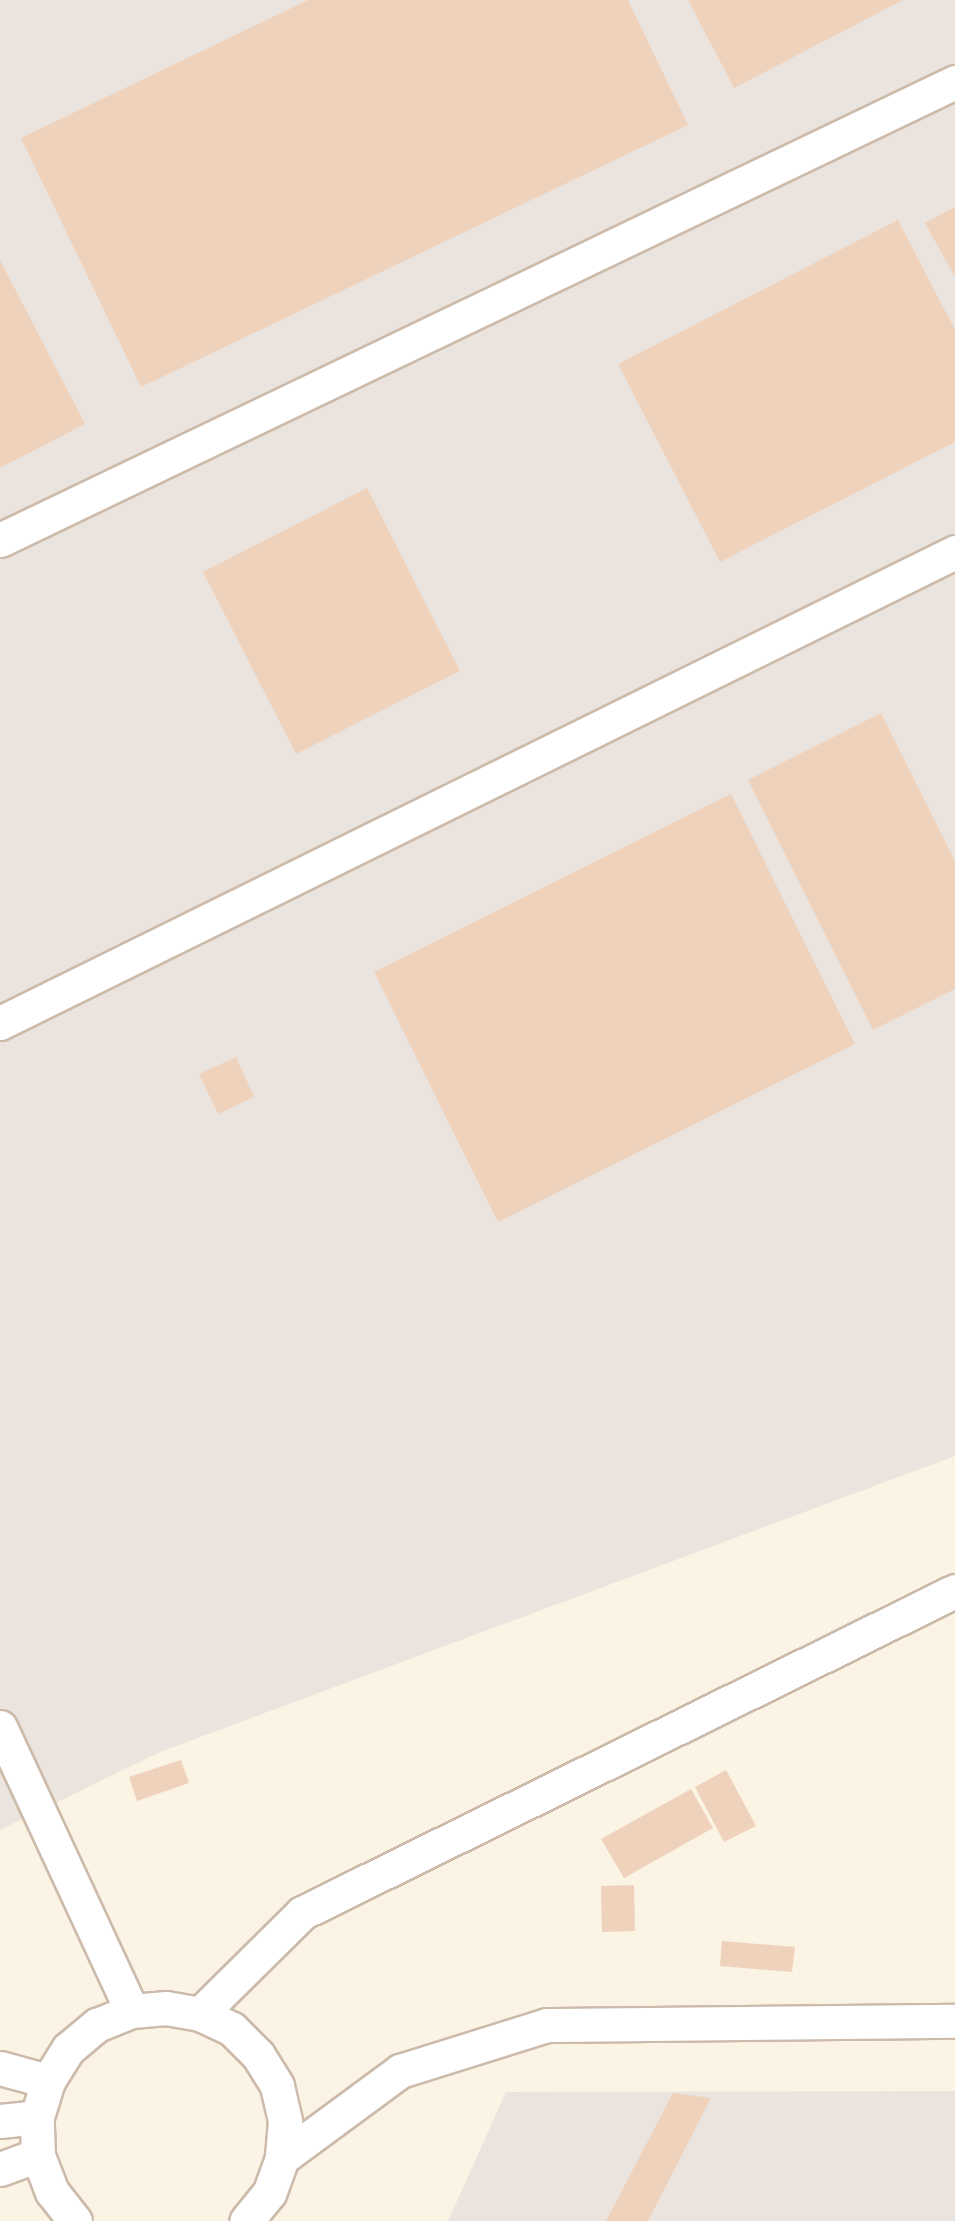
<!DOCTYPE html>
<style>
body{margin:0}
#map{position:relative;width:955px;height:2221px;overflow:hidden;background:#fbf3e3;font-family:"DM Sans",sans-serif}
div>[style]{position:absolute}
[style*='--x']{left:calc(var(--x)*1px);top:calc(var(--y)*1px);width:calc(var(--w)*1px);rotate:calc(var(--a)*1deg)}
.industrial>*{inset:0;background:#ebe4de}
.building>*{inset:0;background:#efd2bc}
.roads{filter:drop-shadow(2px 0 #ccbaaa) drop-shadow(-2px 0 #ccbaaa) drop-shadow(0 2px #ccbaaa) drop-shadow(0 -2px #ccbaaa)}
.minor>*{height:33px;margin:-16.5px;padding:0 16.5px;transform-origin:16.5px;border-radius:16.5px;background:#fff}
span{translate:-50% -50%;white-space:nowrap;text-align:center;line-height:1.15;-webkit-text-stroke:4.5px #fef7e9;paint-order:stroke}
</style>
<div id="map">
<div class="industrial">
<i style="clip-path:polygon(0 0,955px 0,955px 1456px,160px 1752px,0 1830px)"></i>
<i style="clip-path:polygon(955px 2091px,955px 2221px,448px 2221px,506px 2092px)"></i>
</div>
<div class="building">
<i style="clip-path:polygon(308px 0,628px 0,688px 125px,141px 387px,21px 138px)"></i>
<i style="clip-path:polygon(688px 0,903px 0,734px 88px)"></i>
<i style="clip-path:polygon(955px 207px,955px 277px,925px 223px)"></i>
<i style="clip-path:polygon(898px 220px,955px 330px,955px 442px,720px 562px,618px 364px)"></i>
<i style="clip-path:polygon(0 260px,85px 424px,0 468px)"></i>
<i style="clip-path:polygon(367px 488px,460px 671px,296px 754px,203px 572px)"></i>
<i style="clip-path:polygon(881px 713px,955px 861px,955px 989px,873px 1030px,748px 780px)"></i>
<i style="clip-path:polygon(731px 794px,855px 1044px,498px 1222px,374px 972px)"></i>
<i style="clip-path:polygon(236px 1057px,254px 1097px,218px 1114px,199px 1074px)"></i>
<i style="clip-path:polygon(181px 1760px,189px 1783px,137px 1801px,129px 1777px)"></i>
<i style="clip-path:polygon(726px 1770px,756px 1826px,724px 1842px,695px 1787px)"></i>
<i style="clip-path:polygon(691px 1789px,713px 1828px,624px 1878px,601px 1839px)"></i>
<i style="clip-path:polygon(634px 1885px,635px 1931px,602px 1932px,601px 1886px)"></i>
<i style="clip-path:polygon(722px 1941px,795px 1947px,792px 1972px,720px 1966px)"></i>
<i style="clip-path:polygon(673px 2093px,711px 2098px,648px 2221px,606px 2221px)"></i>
</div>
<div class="roads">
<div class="minor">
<i style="--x:0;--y:540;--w:1059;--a:-25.62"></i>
<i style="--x:0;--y:1023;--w:1065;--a:-26.25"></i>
<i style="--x:0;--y:1727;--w:313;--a:65.1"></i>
<i style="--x:200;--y:2014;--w:144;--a:-44.7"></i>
<i style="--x:302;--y:1913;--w:728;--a:-26.25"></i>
<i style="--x:0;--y:2068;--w:50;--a:15.2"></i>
<i style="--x:0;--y:2121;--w:37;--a:-6"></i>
<i style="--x:282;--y:2158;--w:147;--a:-36.4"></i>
<i style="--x:400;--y:2071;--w:154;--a:-17.4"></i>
<i style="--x:547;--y:2025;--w:408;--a:-0.6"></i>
<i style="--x:0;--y:2169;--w:40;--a:-20.2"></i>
<i style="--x:75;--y:2221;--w:37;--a:-128"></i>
<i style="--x:52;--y:2192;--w:40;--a:-111"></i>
<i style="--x:38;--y:2155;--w:38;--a:-92"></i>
<i style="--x:37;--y:2117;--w:38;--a:-73"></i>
<i style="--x:48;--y:2081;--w:38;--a:-58"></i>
<i style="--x:68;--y:2049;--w:38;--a:-40"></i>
<i style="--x:97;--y:2025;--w:38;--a:-22"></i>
<i style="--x:132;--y:2011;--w:34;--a:-5"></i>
<i style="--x:166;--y:2008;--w:35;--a:10"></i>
<i style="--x:200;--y:2014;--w:35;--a:25"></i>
<i style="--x:232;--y:2029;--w:37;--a:45"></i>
<i style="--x:258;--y:2055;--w:36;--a:58"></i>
<i style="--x:277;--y:2086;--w:36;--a:77"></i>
<i style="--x:285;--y:2121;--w:37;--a:95"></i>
<i style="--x:282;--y:2158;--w:37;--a:110"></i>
<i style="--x:269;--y:2193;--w:36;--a:129"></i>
</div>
</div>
</div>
